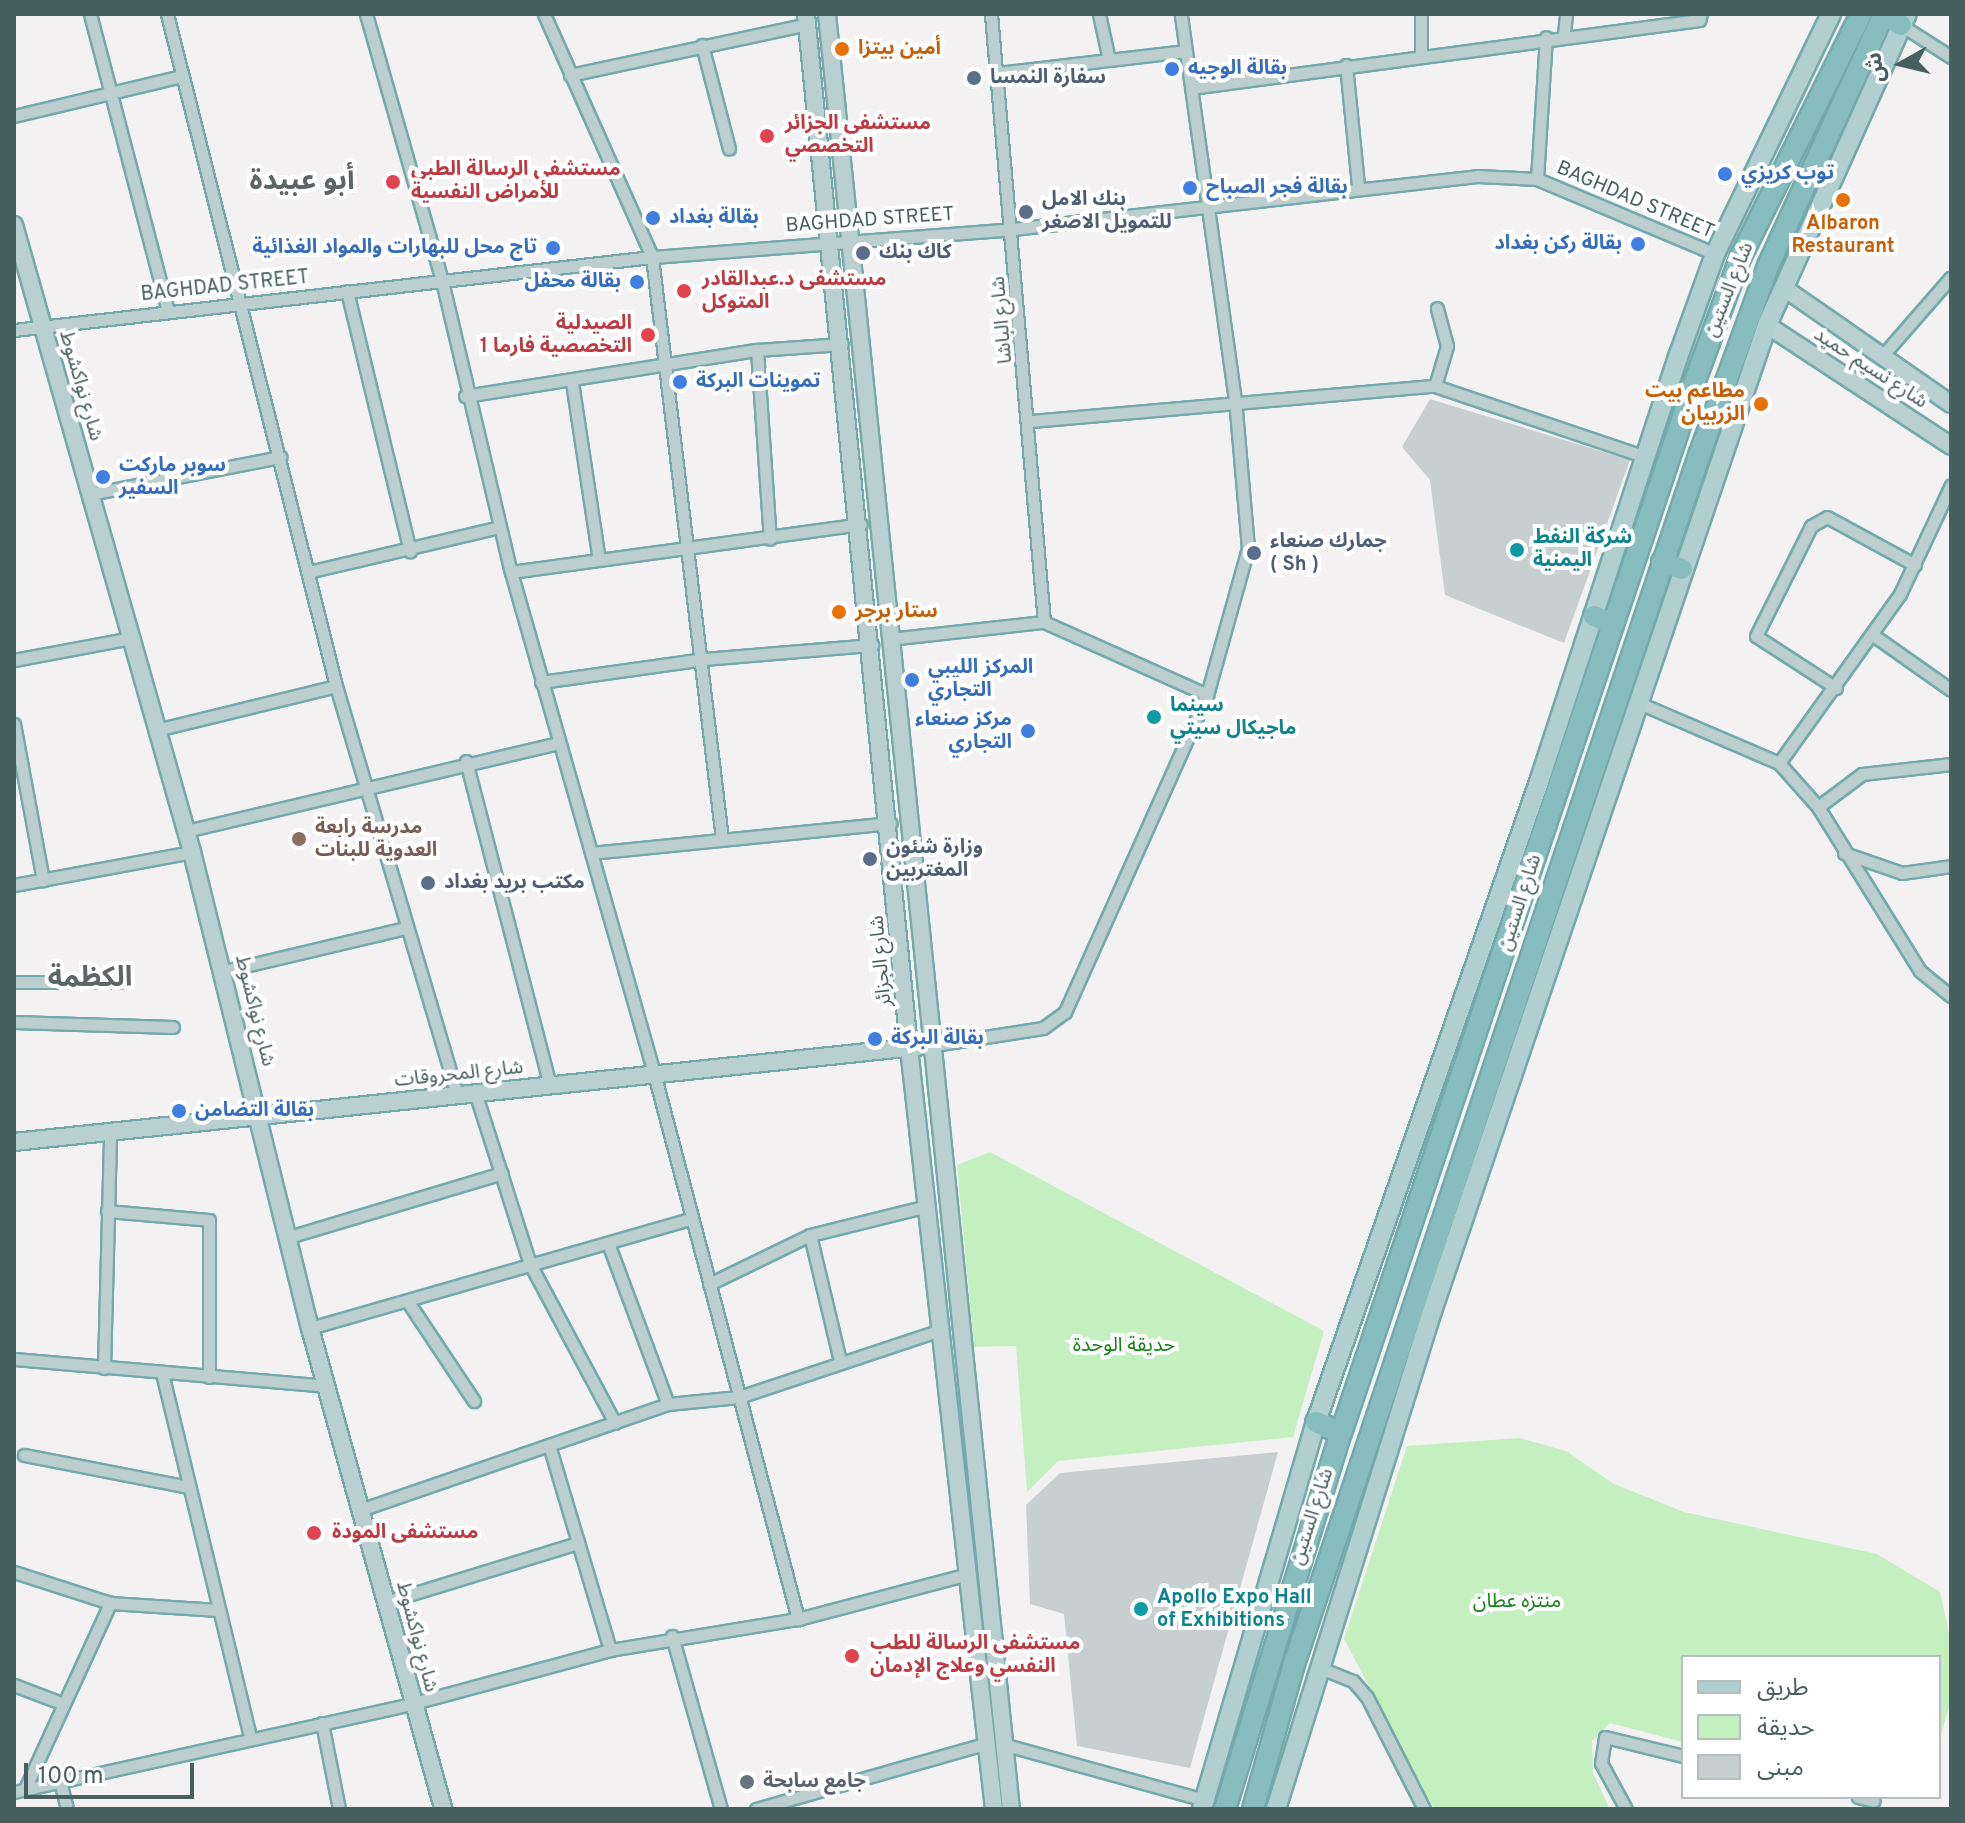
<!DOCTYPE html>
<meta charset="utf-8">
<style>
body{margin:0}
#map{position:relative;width:1965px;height:1823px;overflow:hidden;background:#f3f1f2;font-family:Overpass,"Noto Sans Arabic",sans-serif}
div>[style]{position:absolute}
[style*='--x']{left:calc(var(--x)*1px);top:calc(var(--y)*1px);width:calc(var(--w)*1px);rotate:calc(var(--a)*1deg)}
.green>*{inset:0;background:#c4f0c0}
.building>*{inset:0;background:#c8cfd0}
.roads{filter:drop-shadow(2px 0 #74a9ac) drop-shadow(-2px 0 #74a9ac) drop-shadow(0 2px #74a9ac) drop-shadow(0 -2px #74a9ac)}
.street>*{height:11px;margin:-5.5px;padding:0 5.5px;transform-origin:5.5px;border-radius:5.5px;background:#bccecd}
.secondary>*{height:16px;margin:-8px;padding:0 8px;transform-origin:8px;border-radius:8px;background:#bacfd0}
.primary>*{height:18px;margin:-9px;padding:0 9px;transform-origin:9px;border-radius:9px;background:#b1cfd0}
.highway>*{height:20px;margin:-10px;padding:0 10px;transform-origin:10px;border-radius:10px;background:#88bdc0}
.dots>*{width:22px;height:22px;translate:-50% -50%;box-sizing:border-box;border:4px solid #fff;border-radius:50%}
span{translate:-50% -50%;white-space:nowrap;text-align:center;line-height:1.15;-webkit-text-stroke:8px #fff;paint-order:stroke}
.food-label{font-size:20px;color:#c56008;font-weight:700}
.left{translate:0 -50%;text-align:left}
.right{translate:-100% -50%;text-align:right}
.shop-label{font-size:20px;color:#366cbe;font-weight:700}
.service-label{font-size:20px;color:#4e5e75;font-weight:700}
.health-label{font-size:20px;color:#be3a42;font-weight:700}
.street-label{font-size:20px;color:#485f5f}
.culture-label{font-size:20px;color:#0d838f;font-weight:700}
.education-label{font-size:20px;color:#785e54;font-weight:700}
.park-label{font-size:20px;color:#168319}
.worship-label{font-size:20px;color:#5b616d;font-weight:700}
.district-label{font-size:28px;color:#5d6566;font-weight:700}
.frame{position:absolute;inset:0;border:16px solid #485f5f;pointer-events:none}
.legend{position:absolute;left:1681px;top:1655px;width:260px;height:144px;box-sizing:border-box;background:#fff;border:2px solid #b6bfbf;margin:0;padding:10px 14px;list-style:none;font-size:24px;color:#485f5f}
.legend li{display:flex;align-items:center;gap:16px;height:40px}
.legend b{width:40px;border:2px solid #b6bfbf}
.north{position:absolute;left:1861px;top:24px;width:80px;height:80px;-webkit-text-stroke:6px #fff;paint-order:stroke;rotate:262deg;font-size:22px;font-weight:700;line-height:32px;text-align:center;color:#485f5f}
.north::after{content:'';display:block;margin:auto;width:28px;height:36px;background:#485f5f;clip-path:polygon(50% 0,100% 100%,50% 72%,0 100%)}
.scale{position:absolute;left:24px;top:1763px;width:170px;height:36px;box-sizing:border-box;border:4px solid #485f5f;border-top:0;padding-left:10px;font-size:24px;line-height:28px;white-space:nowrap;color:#485f5f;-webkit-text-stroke:6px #fff;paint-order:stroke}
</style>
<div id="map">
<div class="green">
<i style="clip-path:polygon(990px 1152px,1324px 1331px,1293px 1437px,1058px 1461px,1027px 1492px,1016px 1346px,974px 1347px,957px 1165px)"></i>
<i style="clip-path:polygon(1520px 1438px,1566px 1451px,1614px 1484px,1684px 1512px,1877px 1554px,1940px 1592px,1951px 1642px,1951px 1700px,1939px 1742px,1939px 1657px,1683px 1657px,1683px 1742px,1610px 1723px,1592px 1741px,1593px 1773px,1610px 1809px,1434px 1809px,1344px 1639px,1407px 1446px)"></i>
</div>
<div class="building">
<i style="clip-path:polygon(1430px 399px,1630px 460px,1564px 643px,1445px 595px,1430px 480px,1402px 447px)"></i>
<i style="clip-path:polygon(1278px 1452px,1190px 1768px,1077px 1746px,1064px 1614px,1030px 1604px,1026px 1505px,1060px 1473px)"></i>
</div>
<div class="roads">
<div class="street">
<i style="--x:90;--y:14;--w:307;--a:75.3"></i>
<i style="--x:167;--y:14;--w:693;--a:75.88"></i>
<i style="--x:336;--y:686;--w:426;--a:73.5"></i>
<i style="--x:366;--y:14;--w:278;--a:74.1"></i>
<i style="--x:442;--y:281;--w:299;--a:76.7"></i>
<i style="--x:511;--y:572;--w:525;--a:74.08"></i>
<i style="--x:655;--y:1077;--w:561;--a:75.22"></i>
<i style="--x:544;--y:14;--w:266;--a:66"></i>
<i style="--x:652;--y:257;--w:586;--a:83.14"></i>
<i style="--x:991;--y:14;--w:610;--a:85.02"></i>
<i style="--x:1099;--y:14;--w:47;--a:77.7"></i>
<i style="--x:1901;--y:25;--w:59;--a:32.6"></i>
<i style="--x:1564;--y:34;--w:20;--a:-84"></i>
<i style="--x:702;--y:45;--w:107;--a:75.4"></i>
<i style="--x:1421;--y:54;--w:40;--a:-90"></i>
<i style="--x:1346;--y:65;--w:122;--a:84.3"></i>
<i style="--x:998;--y:73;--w:189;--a:-6.7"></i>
<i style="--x:570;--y:75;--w:242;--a:-12.1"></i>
<i style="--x:1191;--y:88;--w:513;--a:-7.62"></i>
<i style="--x:1699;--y:20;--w:6;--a:-72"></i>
<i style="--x:14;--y:116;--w:173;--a:-13.4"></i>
<i style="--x:1537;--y:179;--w:142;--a:-86.4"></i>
<i style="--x:347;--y:291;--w:268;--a:76.4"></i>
<i style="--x:14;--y:330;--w:642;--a:-6.53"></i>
<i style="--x:652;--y:257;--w:362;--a:-4.4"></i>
<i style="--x:1013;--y:229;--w:467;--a:-6.5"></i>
<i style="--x:1477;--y:176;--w:60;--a:2.9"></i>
<i style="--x:1537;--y:179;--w:193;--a:22.8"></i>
<i style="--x:757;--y:350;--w:189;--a:86.1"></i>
<i style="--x:1883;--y:355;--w:103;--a:-48.9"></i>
<i style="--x:572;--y:382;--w:180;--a:81.4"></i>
<i style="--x:1435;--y:386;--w:42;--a:-73.3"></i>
<i style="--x:1447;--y:346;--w:39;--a:-105"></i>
<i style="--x:465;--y:396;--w:296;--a:-9"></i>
<i style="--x:757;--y:350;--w:85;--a:-4"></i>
<i style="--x:1031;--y:421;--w:406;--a:-5"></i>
<i style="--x:1435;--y:386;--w:223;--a:18.6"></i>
<i style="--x:90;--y:494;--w:194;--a:-11"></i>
<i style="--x:308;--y:572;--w:197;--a:-13.2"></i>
<i style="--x:511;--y:572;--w:353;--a:-7.8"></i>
<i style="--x:1873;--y:635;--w:95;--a:35.2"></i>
<i style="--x:889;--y:639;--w:156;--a:-6.3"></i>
<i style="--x:1044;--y:622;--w:179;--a:24.1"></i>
<i style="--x:14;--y:660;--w:119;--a:-10.6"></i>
<i style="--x:541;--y:682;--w:165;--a:-8"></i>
<i style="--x:704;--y:659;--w:169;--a:-4.8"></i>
<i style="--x:1836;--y:688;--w:95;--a:-147"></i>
<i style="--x:1756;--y:636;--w:123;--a:-63.4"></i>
<i style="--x:1811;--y:526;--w:18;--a:-29"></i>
<i style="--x:1827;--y:517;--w:100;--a:28.6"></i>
<i style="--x:1639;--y:703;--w:152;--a:23.2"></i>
<i style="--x:1779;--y:763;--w:59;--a:48.4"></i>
<i style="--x:1818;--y:807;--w:193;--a:58.1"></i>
<i style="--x:1920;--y:971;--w:40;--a:39"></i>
<i style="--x:14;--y:724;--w:159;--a:79.5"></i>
<i style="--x:156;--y:730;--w:185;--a:-13.7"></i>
<i style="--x:466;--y:761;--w:336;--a:75.5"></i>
<i style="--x:1779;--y:763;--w:208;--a:-54.4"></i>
<i style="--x:1900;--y:594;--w:120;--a:-64.9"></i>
<i style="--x:1818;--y:807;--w:55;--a:-36.9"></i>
<i style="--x:1862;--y:774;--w:90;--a:-6.4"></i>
<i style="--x:186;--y:831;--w:381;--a:-13.3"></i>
<i style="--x:591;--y:853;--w:301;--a:-5.7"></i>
<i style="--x:1844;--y:853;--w:61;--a:19"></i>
<i style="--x:1902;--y:873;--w:49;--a:-8.1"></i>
<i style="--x:14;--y:885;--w:181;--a:-10.5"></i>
<i style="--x:224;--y:971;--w:187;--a:-13.3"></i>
<i style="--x:14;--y:982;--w:106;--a:0"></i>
<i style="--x:14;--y:1022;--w:159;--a:1.8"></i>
<i style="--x:934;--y:1045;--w:110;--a:-8.9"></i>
<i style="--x:1043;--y:1028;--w:27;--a:-36"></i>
<i style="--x:1065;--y:1012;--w:347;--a:-65.9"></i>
<i style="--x:1207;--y:695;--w:153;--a:-74.4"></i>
<i style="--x:1248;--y:548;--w:149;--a:-95"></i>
<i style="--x:1235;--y:400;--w:390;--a:-98"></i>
<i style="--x:475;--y:1092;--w:181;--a:72.3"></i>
<i style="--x:530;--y:1264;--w:180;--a:61.9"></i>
<i style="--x:107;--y:1211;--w:102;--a:5"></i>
<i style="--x:209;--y:1220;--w:157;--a:90"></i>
<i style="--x:810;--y:1235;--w:130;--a:76.6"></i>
<i style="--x:289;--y:1237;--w:222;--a:-16.7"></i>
<i style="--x:608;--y:1243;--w:172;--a:69.6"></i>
<i style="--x:709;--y:1284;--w:112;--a:-25.9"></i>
<i style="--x:810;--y:1235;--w:121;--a:-13.9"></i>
<i style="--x:408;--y:1302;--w:119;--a:56.3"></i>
<i style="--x:310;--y:1328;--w:396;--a:-16"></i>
<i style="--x:14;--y:1359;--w:313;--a:4.9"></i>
<i style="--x:104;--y:1368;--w:236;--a:-88.5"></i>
<i style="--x:162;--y:1373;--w:375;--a:76.4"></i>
<i style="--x:549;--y:1445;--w:214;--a:73.4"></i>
<i style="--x:24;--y:1455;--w:168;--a:11"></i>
<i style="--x:360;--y:1510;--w:326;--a:-19"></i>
<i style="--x:668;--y:1404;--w:71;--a:-5.6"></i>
<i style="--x:739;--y:1397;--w:212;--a:-18.4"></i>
<i style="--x:14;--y:1572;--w:101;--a:17.9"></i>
<i style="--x:110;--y:1603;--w:108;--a:3.7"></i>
<i style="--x:386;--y:1602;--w:201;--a:-17.1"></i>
<i style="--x:672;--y:1636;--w:180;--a:74.2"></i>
<i style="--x:1318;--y:1667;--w:38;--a:22"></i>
<i style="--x:1353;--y:1681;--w:21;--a:49"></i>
<i style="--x:1367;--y:1697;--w:126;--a:63"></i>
<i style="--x:14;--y:1685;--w:53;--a:20.8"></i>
<i style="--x:322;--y:1723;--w:88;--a:78.8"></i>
<i style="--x:1006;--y:1745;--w:205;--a:15.5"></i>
<i style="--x:61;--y:1785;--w:25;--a:76"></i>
<i style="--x:25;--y:1789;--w:205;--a:-65.4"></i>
<i style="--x:14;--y:1792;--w:410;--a:-12.5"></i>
<i style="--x:414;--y:1703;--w:203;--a:-15.1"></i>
<i style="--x:610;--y:1650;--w:191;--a:-9.4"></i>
<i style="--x:798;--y:1619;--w:176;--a:-14.8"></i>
<i style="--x:1858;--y:1797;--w:16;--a:14"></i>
<i style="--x:756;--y:1809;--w:241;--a:-15.9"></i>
<i style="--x:1626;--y:1809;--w:52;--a:-118.5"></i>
<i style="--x:1601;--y:1763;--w:26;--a:-81"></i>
<i style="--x:1605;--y:1737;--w:80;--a:13.7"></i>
</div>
<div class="secondary">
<i style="--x:806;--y:14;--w:1039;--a:84.31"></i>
<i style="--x:909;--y:1048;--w:766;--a:83.63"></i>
<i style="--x:827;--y:14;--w:1804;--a:84.15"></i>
<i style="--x:14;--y:225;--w:652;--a:74.15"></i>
<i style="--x:192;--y:852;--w:490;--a:76.1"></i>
<i style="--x:310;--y:1328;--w:499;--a:74.5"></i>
<i style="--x:1784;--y:288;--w:203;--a:34.8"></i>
<i style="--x:1767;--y:325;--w:220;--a:33.3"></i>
<i style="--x:14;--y:1142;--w:925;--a:-6.02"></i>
</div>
<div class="primary">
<i style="--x:1202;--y:1809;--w:403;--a:-73.6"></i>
<i style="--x:1316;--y:1422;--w:681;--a:-70.79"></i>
<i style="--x:1540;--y:779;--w:444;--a:-71.9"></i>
<i style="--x:1678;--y:357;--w:109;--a:-70.2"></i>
<i style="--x:1715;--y:254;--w:267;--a:-64.2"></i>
<i style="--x:1276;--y:1809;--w:522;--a:-72.61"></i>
<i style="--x:1432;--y:1311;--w:1041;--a:-71.23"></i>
<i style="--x:1767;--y:325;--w:341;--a:-65.8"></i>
</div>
<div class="highway">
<i style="--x:1884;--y:14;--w:20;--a:33"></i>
<i style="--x:1662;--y:562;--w:21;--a:19"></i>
<i style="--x:1594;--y:616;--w:21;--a:23"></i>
<i style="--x:1316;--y:1422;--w:27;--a:24"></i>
<i style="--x:1225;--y:1809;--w:393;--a:-72.9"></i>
<i style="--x:1341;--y:1433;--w:1113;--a:-71.4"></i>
<i style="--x:1696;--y:378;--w:130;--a:-69.8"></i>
<i style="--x:1741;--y:256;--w:270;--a:-63.6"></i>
<i style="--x:1253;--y:1809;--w:154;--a:-74.2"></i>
<i style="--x:1295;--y:1661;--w:1274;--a:-71.47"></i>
<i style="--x:1700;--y:453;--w:199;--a:-70"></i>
<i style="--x:1768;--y:266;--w:277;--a:-65.3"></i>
</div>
</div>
<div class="dots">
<i style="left:842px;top:49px;background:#e8710a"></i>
<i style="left:1172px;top:69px;background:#3f7fe0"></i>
<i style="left:974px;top:78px;background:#5c6f8a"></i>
<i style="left:767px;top:136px;background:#e0444e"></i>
<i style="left:1725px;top:174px;background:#3f7fe0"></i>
<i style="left:393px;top:182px;background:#e0444e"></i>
<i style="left:1190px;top:188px;background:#3f7fe0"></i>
<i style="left:1843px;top:200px;background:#e8710a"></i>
<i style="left:1026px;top:212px;background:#5c6f8a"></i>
<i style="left:653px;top:218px;background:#3f7fe0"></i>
<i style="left:1638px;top:244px;background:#3f7fe0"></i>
<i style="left:553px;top:248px;background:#3f7fe0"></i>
<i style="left:863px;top:253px;background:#5c6f8a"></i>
<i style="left:637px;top:282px;background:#3f7fe0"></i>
<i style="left:684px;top:291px;background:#e0444e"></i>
<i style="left:648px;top:335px;background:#e0444e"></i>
<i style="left:680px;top:382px;background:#3f7fe0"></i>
<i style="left:1761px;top:404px;background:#e8710a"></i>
<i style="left:103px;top:477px;background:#3f7fe0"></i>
<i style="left:1517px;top:550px;background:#0f9aa8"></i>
<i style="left:1254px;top:553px;background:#5c6f8a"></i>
<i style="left:839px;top:612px;background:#e8710a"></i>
<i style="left:912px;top:680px;background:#3f7fe0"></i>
<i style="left:1154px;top:717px;background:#0f9aa8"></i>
<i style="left:1028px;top:731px;background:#3f7fe0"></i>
<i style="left:299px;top:839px;background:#8d6e63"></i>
<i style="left:870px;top:859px;background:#5c6f8a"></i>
<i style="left:428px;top:883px;background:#5c6f8a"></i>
<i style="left:875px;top:1039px;background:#3f7fe0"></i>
<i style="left:179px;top:1111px;background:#3f7fe0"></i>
<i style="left:314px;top:1533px;background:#e0444e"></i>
<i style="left:1141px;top:1609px;background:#0f9aa8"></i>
<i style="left:852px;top:1656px;background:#e0444e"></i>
<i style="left:747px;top:1782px;background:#6b7280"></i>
</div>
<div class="food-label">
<span class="left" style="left:858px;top:49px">أمين بيتزا</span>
<span style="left:1843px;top:236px">Albaron<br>Restaurant</span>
<span class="right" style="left:1745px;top:404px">مطاعم بيت<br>الزربيان</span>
<span class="left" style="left:855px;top:612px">ستار برجر</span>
</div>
<div class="shop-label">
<span class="left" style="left:1188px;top:69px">بقالة الوجيه</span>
<span class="left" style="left:1741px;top:174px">توب كريزي</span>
<span class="left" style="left:1206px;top:188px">بقالة فجر الصباح</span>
<span class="left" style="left:669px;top:218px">بقالة بغداد</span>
<span class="right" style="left:1622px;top:244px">بقالة ركن بغداد</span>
<span class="right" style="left:537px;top:248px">تاج محل للبهارات والمواد الغذائية</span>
<span class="right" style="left:621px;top:282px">بقالة محفل</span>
<span class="left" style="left:696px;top:382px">تموينات البركة</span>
<span class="left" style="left:119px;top:478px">سوبر ماركت<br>السفير</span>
<span class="left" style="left:928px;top:680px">المركز الليبي<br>التجاري</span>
<span class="right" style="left:1012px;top:732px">مركز صنعاء<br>التجاري</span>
<span class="left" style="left:891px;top:1039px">بقالة البركة</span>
<span class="left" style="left:195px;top:1111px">بقالة التضامن</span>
</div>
<div class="service-label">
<span class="left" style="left:990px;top:78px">سفارة النمسا</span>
<span class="left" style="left:1042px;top:212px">بنك الامل<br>للتمويل الاصغر</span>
<span class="left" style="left:879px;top:253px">كاك بنك</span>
<span class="left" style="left:1270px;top:554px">جمارك صنعاء<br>( Sh )</span>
<span class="left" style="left:886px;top:860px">وزارة شئون<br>المغتربين</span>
<span class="left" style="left:444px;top:883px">مكتب بريد بغداد</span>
</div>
<div class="health-label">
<span class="left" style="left:785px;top:136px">مستشفى الجزائر<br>التخصصي</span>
<span class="left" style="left:411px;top:182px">مستشفى الرسالة الطبي<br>للأمراض النفسية</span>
<span class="left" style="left:702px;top:292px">مستشفى د.عبدالقادر<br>المتوكل</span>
<span class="right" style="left:632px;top:336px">الصيدلية<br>التخصصية فارما 1</span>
<span class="left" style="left:332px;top:1533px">مستشفى المودة</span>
<span class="left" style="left:870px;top:1656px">مستشفى الرسالة للطب<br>النفسي وعلاج الإدمان</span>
</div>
<div class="street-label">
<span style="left:1635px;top:201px;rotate:23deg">BAGHDAD STREET</span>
<span style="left:870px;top:221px;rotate:-4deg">BAGHDAD STREET</span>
<span style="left:225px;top:287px;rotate:-6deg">BAGHDAD STREET</span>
<span style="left:1730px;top:290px;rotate:-68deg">شارع الستين</span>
<span style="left:1003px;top:320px;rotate:-95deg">شارع الباشا</span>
<span style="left:1870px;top:369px;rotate:33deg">شارع نسيم حميد</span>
<span style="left:80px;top:386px;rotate:74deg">شارع نواكشوط</span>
<span style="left:1521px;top:903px;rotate:-72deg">شارع الستين</span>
<span style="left:882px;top:961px;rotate:-95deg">شارع الجزائر</span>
<span style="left:254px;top:1011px;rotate:76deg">شارع نواكشوط</span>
<span style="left:459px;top:1075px;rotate:-6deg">شارع المحروقات</span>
<span style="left:1313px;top:1517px;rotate:-72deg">شارع الستين</span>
<span style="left:416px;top:1637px;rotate:75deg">شارع نواكشوط</span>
</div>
<div class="culture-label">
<span class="left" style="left:1533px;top:550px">شركة النفط<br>اليمنية</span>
<span class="left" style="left:1170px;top:718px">سينما<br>ماجيكال سيتي</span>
<span class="left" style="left:1157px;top:1610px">Apollo Expo Hall<br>of Exhibitions</span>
</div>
<div class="education-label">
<span class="left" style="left:315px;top:840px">مدرسة رابعة<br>العدوية للبنات</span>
</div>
<div class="park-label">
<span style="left:1124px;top:1346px">حديقة الوحدة</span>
<span style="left:1517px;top:1602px">منتزه عطان</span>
</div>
<div class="worship-label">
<span class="left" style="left:763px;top:1782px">جامع سابحة</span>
</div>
<div class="district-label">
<span style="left:302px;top:182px">أبو عبيدة</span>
<span style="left:90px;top:979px">الكظمة</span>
</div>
<div class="frame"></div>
<ul class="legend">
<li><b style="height:10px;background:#b1cfd0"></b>طريق</li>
<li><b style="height:22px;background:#c4f0c0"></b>حديقة</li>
<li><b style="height:22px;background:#c8cfd0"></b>مبنى</li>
</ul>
<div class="north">ش</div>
<div class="scale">100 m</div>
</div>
